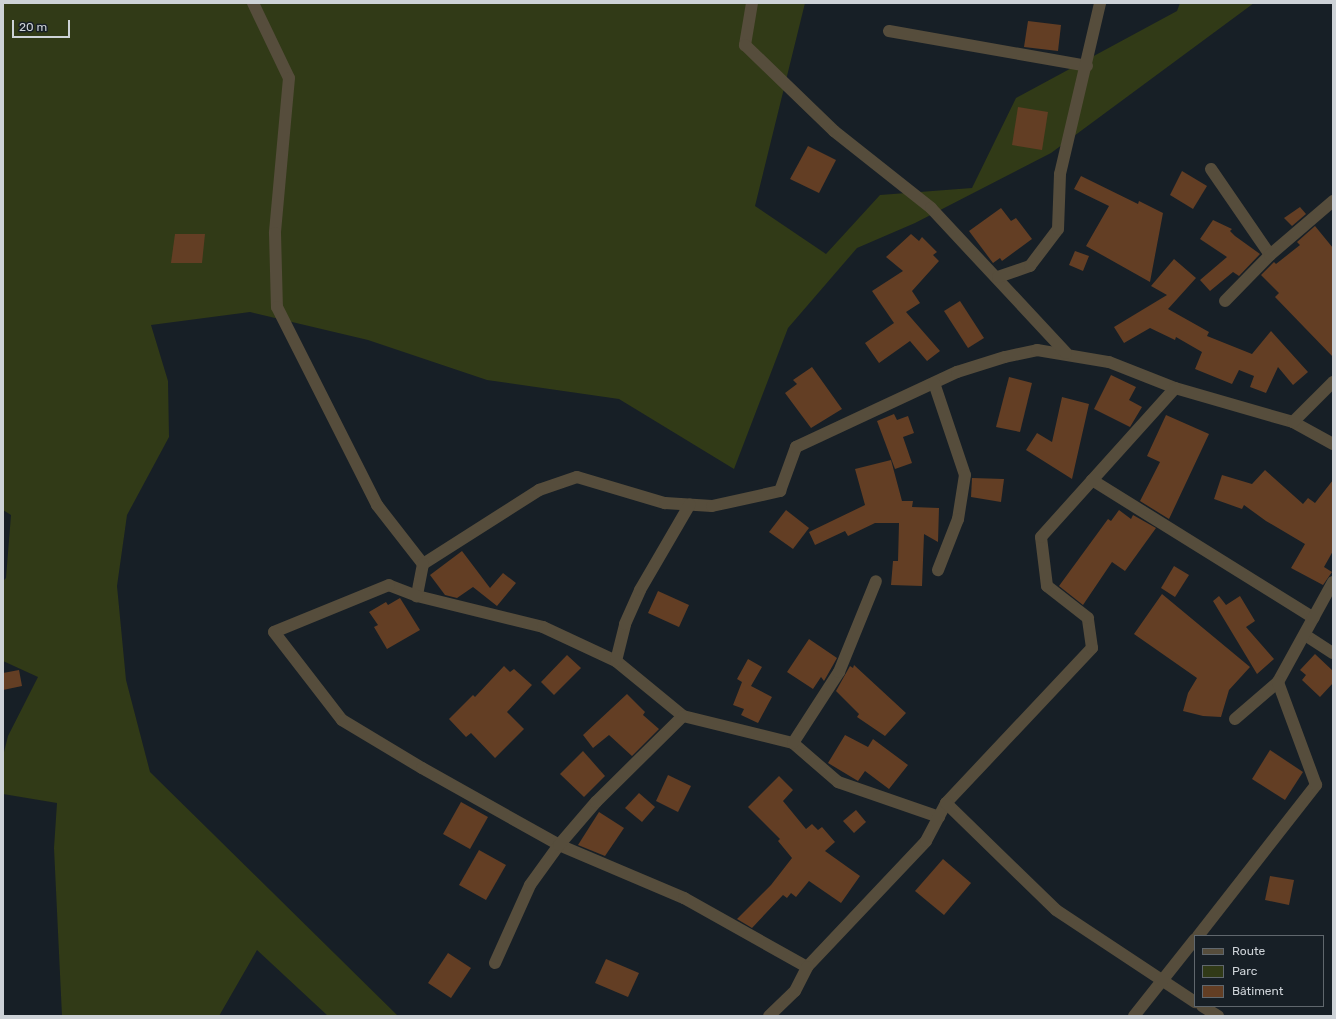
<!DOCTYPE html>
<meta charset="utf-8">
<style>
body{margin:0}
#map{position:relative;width:1336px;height:1019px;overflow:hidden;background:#171f26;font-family:Rubik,sans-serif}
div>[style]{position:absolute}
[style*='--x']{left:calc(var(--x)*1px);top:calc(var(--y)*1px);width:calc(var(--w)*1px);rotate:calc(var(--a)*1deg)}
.green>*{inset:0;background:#313a17}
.building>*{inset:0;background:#633e24}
.minor>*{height:12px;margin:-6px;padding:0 6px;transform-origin:6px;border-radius:6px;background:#564d3c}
span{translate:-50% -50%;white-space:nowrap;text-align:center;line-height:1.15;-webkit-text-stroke:3px #171f26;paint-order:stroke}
.frame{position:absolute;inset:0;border:4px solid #cdd2d7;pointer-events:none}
.legend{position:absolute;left:1194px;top:935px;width:130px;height:72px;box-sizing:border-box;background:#171f26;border:1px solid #60676d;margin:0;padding:5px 7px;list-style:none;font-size:12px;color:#cdd2d7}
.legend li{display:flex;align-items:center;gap:8px;height:20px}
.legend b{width:20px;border:1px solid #60676d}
.scale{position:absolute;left:12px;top:20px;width:58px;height:18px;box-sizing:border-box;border:2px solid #cdd2d7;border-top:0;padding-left:5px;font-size:12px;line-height:14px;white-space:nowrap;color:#cdd2d7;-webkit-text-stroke:3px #171f26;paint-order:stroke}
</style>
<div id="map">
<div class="green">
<i style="clip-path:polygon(3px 3px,805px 3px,755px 206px,826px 254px,880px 195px,972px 188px,1016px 98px,1177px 11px,1180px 3px,1254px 3px,1051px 153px,915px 223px,857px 248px,788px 328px,734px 469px,619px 399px,487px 380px,368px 340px,250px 312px,151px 325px,168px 381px,169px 437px,127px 515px,117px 586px,126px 680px,150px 772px,398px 1016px,328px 1016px,257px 950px,219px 1016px,62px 1016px,54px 848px,57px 803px,3px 794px,3px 756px,8px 736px,38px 677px,3px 661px,3px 581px,6px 578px,11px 515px,3px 510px)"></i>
</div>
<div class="building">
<i style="clip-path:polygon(1028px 21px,1061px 25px,1058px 51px,1024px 47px)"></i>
<i style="clip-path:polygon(1018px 107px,1048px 112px,1042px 150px,1012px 145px)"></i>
<i style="clip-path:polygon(808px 146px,836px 160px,819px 193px,790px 179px)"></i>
<i style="clip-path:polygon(1182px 171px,1207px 186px,1193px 209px,1170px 195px)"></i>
<i style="clip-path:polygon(1081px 176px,1138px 204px,1139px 201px,1163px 213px,1150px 282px,1086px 246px,1109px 206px,1074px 189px)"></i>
<i style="clip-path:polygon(1300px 207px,1306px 214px,1292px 226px,1284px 218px)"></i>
<i style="clip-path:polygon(1001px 208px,1011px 221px,1016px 218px,1032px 239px,1002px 261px,1000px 258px,993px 263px,969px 231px)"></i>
<i style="clip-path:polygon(1213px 220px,1232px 229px,1230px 231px,1235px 236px,1260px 254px,1239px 276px,1233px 272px,1210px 291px,1200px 280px,1227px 257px,1200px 239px)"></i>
<i style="clip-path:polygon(1315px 226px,1333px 248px,1333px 357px,1275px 297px,1279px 293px,1261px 275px,1274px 262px,1276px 264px,1300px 245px,1297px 242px)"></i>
<i style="clip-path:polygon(175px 234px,205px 234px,202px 263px,171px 263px)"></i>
<i style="clip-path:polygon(911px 234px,919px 241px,922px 237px,937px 252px,933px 255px,939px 261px,912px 291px,920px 303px,906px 312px,940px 351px,927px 361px,910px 341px,879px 363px,865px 343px,894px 323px,872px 291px,903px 271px,886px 257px)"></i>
<i style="clip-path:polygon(1075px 251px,1089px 256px,1083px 271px,1069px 265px)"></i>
<i style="clip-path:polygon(1174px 259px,1196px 278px,1168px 309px,1209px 332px,1207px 336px,1252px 354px,1271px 331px,1308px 372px,1293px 385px,1278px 367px,1266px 393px,1250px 387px,1254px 376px,1239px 370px,1232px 384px,1195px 369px,1202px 352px,1176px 337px,1175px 340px,1150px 328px,1124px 343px,1114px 327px,1167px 295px,1151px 286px)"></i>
<i style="clip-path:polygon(960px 301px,984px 338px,968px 348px,944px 311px)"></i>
<i style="clip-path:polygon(812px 367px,842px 409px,811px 428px,785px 393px,797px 384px,793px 380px)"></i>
<i style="clip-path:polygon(1111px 375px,1136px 387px,1129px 400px,1142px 407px,1130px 427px,1094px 409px)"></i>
<i style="clip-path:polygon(1009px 377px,1032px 383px,1020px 432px,996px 427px)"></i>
<i style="clip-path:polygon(1062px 397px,1089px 404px,1072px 479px,1026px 450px,1037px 433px,1052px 442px)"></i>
<i style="clip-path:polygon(894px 414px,897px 420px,908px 416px,914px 433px,903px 437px,912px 463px,895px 469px,877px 421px)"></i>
<i style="clip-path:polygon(1166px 415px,1209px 434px,1169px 519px,1140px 501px,1160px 462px,1147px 456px)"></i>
<i style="clip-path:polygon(891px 460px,902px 501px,913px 501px,912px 507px,939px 508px,938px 542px,924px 534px,922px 586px,891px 585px,893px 561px,898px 561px,899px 523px,875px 523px,848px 536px,845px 531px,815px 545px,809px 532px,865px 505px,855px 469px)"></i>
<i style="clip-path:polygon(1265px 470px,1303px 504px,1308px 498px,1315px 503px,1333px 480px,1333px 551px,1324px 567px,1332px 572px,1323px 585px,1291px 568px,1305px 544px,1266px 521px,1244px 505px,1242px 509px,1214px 499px,1222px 475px,1252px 484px)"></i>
<i style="clip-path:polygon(972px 478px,1004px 479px,1001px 502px,971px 497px)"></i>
<i style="clip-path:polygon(786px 510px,809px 528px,793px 549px,769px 532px)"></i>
<i style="clip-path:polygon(1119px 510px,1131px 519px,1133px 515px,1156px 528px,1125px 571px,1112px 562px,1083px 605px,1059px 586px,1108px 519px,1111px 521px)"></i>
<i style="clip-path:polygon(462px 551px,490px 588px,503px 573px,516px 583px,497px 606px,473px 587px,457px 598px,445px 595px,430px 575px)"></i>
<i style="clip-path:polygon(1174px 566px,1189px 575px,1175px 597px,1161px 588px)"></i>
<i style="clip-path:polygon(658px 591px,689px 605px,679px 627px,648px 613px)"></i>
<i style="clip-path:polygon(1162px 594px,1250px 667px,1229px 690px,1221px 717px,1203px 716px,1183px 711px,1188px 693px,1197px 678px,1134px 634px)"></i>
<i style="clip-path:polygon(1219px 596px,1226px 605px,1240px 596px,1255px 621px,1246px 627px,1274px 659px,1257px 674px,1213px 601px)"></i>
<i style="clip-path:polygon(400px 598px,420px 630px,387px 649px,374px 627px,378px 625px,369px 612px,386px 602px,388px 605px)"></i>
<i style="clip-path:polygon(809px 639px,837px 658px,824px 681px,821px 677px,813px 689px,787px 672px)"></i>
<i style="clip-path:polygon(1315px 654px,1333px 671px,1333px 683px,1320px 697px,1302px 680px,1306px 675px,1300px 670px)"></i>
<i style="clip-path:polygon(567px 655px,581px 668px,554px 695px,541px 682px)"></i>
<i style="clip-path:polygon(748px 659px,762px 667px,751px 686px,772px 697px,758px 723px,741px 715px,744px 709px,733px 705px,742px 682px,737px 679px)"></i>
<i style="clip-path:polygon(854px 665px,906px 713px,885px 736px,857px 717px,859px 714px,836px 691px,850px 666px,853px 668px)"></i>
<i style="clip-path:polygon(504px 666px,510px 672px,514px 669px,532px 685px,507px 712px,524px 729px,495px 758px,471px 733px,466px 737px,449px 719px,473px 695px,475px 697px)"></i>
<i style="clip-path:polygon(19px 670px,22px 686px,3px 690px,3px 673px)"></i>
<i style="clip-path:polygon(627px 694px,645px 712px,643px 715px,659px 729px,632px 756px,609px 735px,593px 748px,583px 735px)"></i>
<i style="clip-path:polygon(845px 735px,868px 747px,873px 739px,908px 765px,889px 789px,865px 771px,858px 781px,828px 763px)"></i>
<i style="clip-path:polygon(1270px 750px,1303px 772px,1285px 800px,1252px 779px)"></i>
<i style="clip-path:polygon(583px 751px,605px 776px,584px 797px,560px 774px)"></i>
<i style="clip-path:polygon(668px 775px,691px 786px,678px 812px,656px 801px)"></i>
<i style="clip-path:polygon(779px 776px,793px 790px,783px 801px,806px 829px,812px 824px,818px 830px,822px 827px,835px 842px,825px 851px,860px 876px,841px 903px,809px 881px,796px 897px,791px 893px,787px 898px,783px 895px,752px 928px,737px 919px,771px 885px,792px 858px,778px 841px,780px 839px,748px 807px)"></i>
<i style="clip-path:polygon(639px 793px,655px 807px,642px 822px,625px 808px)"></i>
<i style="clip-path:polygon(461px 802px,488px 817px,470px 849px,443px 834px)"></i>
<i style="clip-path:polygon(856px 810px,866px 822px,854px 833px,843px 821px)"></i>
<i style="clip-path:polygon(599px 812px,624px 828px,605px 856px,578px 845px)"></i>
<i style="clip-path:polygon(479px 850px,506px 865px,486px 900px,459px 885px)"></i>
<i style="clip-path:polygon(943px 859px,971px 883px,944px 915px,915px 891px)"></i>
<i style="clip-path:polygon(1270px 876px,1294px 880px,1289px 905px,1265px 900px)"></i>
<i style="clip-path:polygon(448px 953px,471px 968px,451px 998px,428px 983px)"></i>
<i style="clip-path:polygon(606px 959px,639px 973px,628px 997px,595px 983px)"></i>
</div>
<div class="minor">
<i style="--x:253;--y:3;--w:83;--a:64.4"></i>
<i style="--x:289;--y:78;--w:156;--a:95.2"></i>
<i style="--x:275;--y:233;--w:74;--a:88.5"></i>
<i style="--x:277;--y:307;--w:222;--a:63.2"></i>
<i style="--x:377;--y:505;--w:75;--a:52.1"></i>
<i style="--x:423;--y:564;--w:138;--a:-32.5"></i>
<i style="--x:539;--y:490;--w:40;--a:-18.9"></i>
<i style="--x:577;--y:477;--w:92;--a:16.5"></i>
<i style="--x:665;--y:503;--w:47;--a:3.7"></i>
<i style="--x:712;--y:506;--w:70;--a:-12.4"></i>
<i style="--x:780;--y:491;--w:47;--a:-70"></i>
<i style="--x:796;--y:447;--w:178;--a:-25"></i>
<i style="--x:957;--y:372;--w:50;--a:-17.4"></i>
<i style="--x:1005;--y:357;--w:33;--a:-12"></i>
<i style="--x:1037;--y:350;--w:73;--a:9.5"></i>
<i style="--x:1109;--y:362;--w:71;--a:21.5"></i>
<i style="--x:1175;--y:388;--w:123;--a:16.1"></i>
<i style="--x:1293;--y:422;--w:46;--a:28.8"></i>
<i style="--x:752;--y:3;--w:43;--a:99.5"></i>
<i style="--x:745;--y:45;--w:124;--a:44"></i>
<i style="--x:834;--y:131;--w:124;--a:38.4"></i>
<i style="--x:931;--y:208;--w:198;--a:47"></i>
<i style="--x:889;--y:31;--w:201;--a:10"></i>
<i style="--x:1211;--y:169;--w:104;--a:55.5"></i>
<i style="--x:998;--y:277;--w:34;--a:-19"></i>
<i style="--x:1030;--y:266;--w:46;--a:-52.9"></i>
<i style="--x:1058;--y:229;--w:55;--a:-87.9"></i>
<i style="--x:1060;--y:174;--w:176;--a:-76.8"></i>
<i style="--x:1225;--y:301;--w:64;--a:-45.6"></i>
<i style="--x:1270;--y:255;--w:83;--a:-40.6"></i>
<i style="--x:934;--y:383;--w:97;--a:71.4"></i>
<i style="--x:965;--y:475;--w:45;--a:99"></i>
<i style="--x:958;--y:519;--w:55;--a:111.4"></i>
<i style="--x:1293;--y:422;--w:57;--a:-45"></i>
<i style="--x:1092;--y:480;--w:261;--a:31.9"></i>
<i style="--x:423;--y:564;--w:33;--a:101"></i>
<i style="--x:417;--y:596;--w:130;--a:13.8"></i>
<i style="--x:543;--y:627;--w:81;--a:25"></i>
<i style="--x:616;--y:661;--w:87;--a:39.4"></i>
<i style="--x:683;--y:716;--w:113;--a:13.8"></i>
<i style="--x:793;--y:743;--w:60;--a:40.9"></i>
<i style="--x:838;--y:782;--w:107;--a:19.1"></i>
<i style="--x:417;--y:596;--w:30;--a:-159"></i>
<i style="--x:389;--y:585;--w:124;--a:157.8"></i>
<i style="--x:274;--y:632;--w:111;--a:52.3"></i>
<i style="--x:342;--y:720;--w:93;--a:31"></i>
<i style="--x:422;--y:768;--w:157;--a:29.3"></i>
<i style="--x:559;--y:845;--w:136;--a:23"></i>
<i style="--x:684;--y:898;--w:141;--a:29.3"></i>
<i style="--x:807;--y:967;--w:173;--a:-46.6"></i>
<i style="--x:926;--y:841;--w:43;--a:-62.2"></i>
<i style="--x:946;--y:803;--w:213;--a:-46.7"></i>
<i style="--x:1092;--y:648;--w:30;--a:-98"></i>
<i style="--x:1088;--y:618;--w:52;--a:-142"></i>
<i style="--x:1047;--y:586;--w:49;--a:-97"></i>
<i style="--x:1041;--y:537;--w:200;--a:-48"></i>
<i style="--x:1305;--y:635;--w:33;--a:33"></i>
<i style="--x:616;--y:661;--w:38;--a:-76"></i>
<i style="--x:625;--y:624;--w:37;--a:-66"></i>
<i style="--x:640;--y:590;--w:99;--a:-59.8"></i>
<i style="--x:1235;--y:719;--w:57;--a:-40.7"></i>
<i style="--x:1278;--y:682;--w:114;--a:-61.2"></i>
<i style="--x:793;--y:743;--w:85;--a:-57.1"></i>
<i style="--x:839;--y:672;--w:98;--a:-67.9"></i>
<i style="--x:946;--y:803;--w:153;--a:44.2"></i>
<i style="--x:1056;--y:910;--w:167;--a:33.5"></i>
<i style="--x:1198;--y:936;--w:192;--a:-52"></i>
<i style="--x:1316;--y:785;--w:110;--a:-110.3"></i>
<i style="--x:495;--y:963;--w:85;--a:-65.8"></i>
<i style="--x:530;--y:885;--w:49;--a:-54.1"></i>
<i style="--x:559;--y:845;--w:57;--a:-49.3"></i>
<i style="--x:596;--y:802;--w:122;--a:-44.7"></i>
<i style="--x:1202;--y:1006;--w:19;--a:32"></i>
<i style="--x:769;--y:1016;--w:36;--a:-44"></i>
<i style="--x:795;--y:991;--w:27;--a:-63"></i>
<i style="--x:1134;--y:1016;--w:98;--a:-51.6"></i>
</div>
<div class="frame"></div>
<ul class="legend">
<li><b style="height:5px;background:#564d3c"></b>Route</li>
<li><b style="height:11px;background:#313a17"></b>Parc</li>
<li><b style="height:11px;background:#633e24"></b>Bâtiment</li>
</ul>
<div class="scale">20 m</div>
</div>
